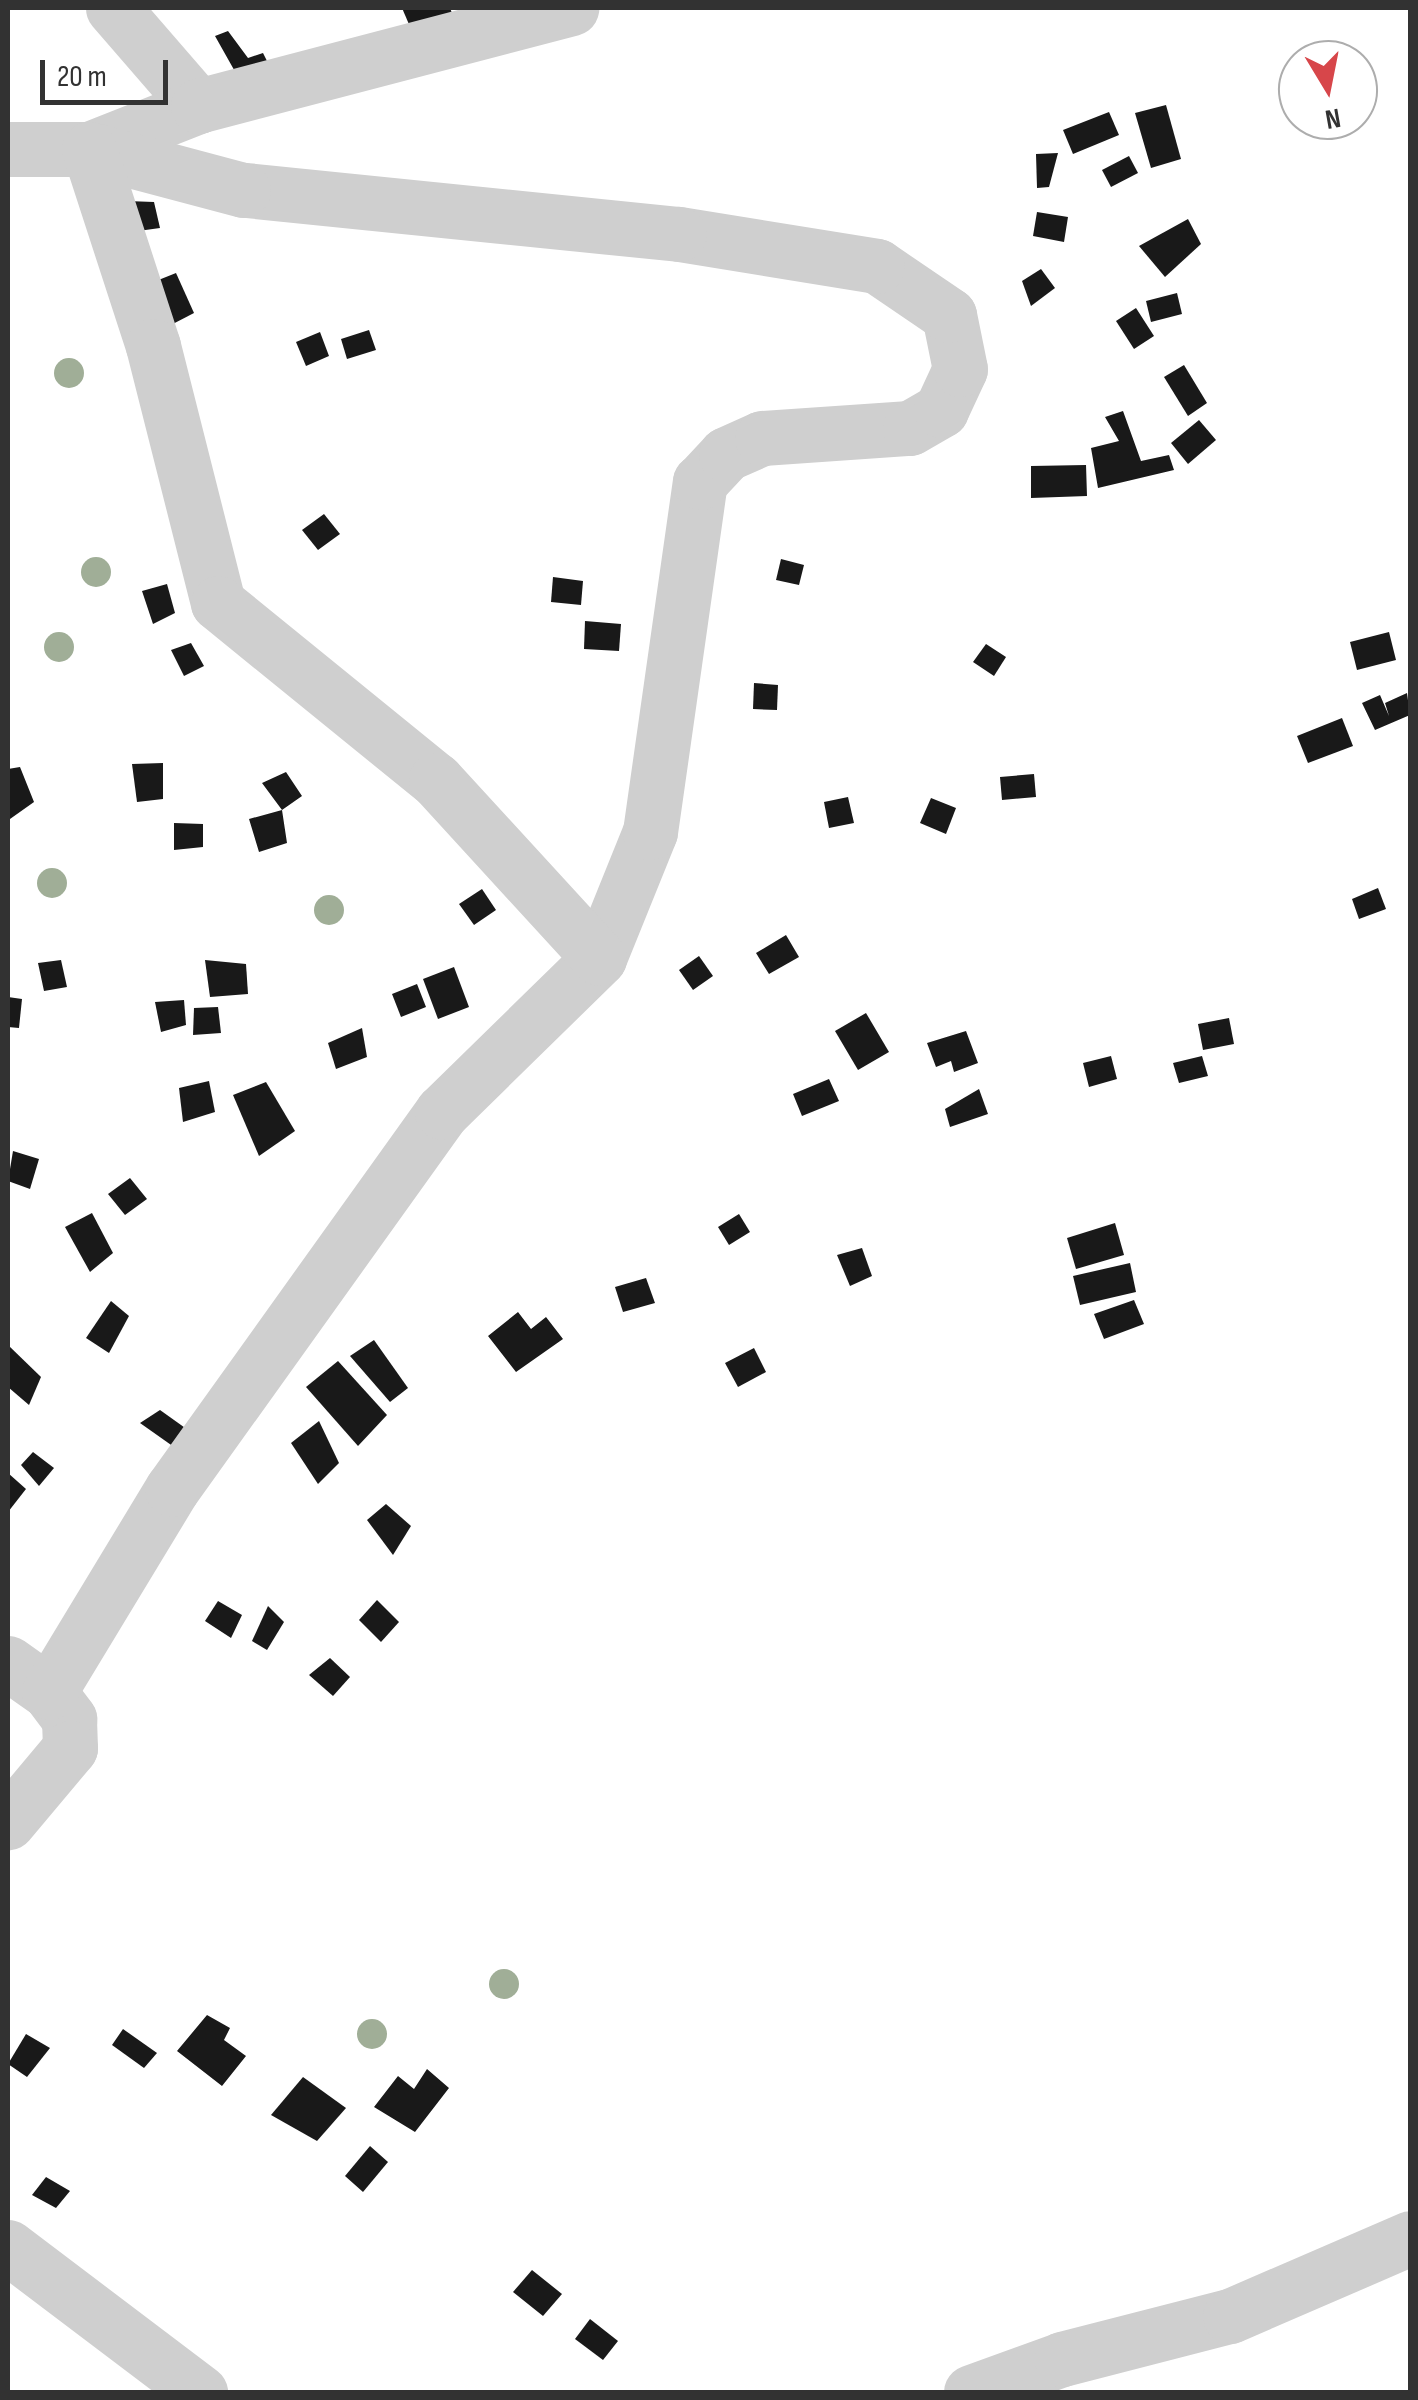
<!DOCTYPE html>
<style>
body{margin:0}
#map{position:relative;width:1418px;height:2400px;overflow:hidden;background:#fff;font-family:"Sofia Sans Condensed",sans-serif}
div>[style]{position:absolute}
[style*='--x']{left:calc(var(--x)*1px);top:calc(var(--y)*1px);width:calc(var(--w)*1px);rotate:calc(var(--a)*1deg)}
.building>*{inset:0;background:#191919}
.minor>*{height:55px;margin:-27.5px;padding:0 27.5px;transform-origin:27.5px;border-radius:27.5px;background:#cfcfcf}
.trees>*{width:30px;height:30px;margin:-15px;border-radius:50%;background:#a0ae97}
span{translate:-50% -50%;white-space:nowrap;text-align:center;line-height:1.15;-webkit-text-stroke:10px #fff;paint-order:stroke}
.frame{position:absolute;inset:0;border:10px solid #323232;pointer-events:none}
.north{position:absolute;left:1278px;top:40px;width:100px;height:100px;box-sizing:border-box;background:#fff;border:2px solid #adadad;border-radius:50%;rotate:170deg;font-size:28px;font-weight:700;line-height:40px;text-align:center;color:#323232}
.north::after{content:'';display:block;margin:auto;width:35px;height:45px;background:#d7464a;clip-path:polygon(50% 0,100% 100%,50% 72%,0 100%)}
.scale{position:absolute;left:40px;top:60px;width:128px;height:45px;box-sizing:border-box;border:5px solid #323232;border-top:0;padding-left:12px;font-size:30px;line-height:35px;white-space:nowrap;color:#323232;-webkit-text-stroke:8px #fff;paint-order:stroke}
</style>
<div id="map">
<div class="building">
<i style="clip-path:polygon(402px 8px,450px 8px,452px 13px,411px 29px)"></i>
<i style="clip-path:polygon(228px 31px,248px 58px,263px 53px,275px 77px,242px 84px,215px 36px)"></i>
<i style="clip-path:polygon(1166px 105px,1181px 159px,1151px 168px,1135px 113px)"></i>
<i style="clip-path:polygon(1109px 112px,1119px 135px,1073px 154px,1063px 130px)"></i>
<i style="clip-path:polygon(1058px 153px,1049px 187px,1037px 188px,1036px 154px)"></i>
<i style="clip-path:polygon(1129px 156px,1138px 173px,1111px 187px,1102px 170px)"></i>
<i style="clip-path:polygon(127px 201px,154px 202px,160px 228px,131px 232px)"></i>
<i style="clip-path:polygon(1037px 212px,1068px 217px,1064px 242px,1033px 236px)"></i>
<i style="clip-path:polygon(1188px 219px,1201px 244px,1165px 277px,1139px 246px)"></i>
<i style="clip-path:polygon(1041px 269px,1055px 288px,1031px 306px,1022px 281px)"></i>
<i style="clip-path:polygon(176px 273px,194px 313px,167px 327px,151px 283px)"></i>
<i style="clip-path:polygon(1177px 293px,1182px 314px,1151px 322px,1146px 301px)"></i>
<i style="clip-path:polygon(1136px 308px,1154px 336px,1134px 349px,1116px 321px)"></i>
<i style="clip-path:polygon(369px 330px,376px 350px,347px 359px,341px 339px)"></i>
<i style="clip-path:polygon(320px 332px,329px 356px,306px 366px,296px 342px)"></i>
<i style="clip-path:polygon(1184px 365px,1207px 403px,1188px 416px,1164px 377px)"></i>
<i style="clip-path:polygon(1123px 411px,1141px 461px,1169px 455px,1174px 470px,1098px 488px,1091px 448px,1119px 441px,1105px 417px)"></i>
<i style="clip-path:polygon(1199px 420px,1216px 440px,1188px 464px,1171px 443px)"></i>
<i style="clip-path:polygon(1086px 465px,1087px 496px,1031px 498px,1031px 466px)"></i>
<i style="clip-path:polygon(324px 514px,340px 534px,318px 550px,302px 530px)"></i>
<i style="clip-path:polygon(781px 559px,804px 565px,799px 585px,776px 580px)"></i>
<i style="clip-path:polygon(553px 577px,583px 581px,581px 605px,551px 602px)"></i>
<i style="clip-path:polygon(167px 584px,175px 613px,153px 624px,142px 591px)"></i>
<i style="clip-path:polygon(585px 621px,621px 624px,619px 651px,584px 649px)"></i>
<i style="clip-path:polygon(1389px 632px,1396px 660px,1357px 670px,1350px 642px)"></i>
<i style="clip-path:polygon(191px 643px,204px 666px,184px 676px,171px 650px)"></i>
<i style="clip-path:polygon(986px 644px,1006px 657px,994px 676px,973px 662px)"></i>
<i style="clip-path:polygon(754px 683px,778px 685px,777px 710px,753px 709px)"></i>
<i style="clip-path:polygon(1407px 693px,1410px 715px,1375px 730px,1362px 703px,1380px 695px,1389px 716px,1385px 703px)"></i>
<i style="clip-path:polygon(1342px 718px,1353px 746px,1308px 763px,1297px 736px)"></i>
<i style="clip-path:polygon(163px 763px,163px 799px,137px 802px,132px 764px)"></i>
<i style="clip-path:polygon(20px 767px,34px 802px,10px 819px,8px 769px)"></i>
<i style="clip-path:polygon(286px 772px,302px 796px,282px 810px,287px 843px,259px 852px,249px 819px,282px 810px,262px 783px)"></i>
<i style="clip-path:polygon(1034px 774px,1036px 797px,1002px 800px,1000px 777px)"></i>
<i style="clip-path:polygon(848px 797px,854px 823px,829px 828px,824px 802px)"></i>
<i style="clip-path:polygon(931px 798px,956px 808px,946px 834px,920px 823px)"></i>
<i style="clip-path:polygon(174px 823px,203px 824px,203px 847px,174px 850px)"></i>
<i style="clip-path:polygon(1378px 888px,1386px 909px,1359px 919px,1352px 899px)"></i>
<i style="clip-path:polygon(482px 889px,496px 910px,474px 925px,459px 904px)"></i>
<i style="clip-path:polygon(786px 935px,799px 957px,769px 974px,756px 953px)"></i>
<i style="clip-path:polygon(699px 956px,713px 976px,693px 990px,679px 970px)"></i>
<i style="clip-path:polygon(61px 960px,67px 987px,44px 991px,38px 963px)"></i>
<i style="clip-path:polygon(205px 960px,246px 964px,248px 994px,210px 997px)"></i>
<i style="clip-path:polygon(454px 967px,469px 1007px,438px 1019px,423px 979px)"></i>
<i style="clip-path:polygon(417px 984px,426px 1007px,401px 1017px,392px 994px)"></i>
<i style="clip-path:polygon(8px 997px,22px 999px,19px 1028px,8px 1027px)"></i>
<i style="clip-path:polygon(184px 1000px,186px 1025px,161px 1032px,155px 1002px)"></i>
<i style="clip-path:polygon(218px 1007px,221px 1033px,193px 1035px,194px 1008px)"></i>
<i style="clip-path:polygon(866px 1013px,889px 1052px,858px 1070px,835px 1031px)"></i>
<i style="clip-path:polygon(1229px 1018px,1234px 1044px,1203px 1050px,1198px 1024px)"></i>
<i style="clip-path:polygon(362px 1028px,367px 1057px,336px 1069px,328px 1043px)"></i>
<i style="clip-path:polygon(966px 1031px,978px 1063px,954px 1072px,951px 1061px,936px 1067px,927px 1043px)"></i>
<i style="clip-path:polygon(1111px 1056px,1117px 1079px,1089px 1087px,1083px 1063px)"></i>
<i style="clip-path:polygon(1202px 1056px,1208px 1076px,1179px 1083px,1173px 1063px)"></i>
<i style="clip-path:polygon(829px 1079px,839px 1101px,802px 1116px,793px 1094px)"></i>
<i style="clip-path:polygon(209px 1081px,215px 1112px,183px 1122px,179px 1088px)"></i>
<i style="clip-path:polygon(266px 1082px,295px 1131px,259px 1156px,233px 1095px)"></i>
<i style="clip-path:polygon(979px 1089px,988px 1114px,950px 1127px,945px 1109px)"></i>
<i style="clip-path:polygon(13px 1151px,39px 1159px,30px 1189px,8px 1181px)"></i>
<i style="clip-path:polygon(130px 1178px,147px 1199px,125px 1215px,108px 1194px)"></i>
<i style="clip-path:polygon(92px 1213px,113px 1253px,90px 1272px,65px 1227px)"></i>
<i style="clip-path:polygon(739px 1214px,750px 1232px,729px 1245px,718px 1227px)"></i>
<i style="clip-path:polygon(1115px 1223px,1124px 1255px,1076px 1269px,1067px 1238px)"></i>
<i style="clip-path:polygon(862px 1248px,872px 1276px,850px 1286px,837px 1255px)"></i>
<i style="clip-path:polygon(1130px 1263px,1136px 1292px,1080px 1305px,1073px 1276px)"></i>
<i style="clip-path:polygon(646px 1278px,655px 1303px,623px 1312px,615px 1287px)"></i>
<i style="clip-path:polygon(1134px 1300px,1144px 1324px,1104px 1339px,1094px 1314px)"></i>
<i style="clip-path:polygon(111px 1301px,129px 1316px,109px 1353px,86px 1338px)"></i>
<i style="clip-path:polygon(518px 1312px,531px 1329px,546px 1317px,563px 1339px,516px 1372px,488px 1336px)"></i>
<i style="clip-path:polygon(374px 1340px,408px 1388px,390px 1402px,350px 1356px)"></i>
<i style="clip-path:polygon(8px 1345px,41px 1377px,29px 1405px,8px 1387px)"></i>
<i style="clip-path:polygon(754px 1348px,766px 1372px,738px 1387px,725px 1363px)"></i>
<i style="clip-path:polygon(338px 1361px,387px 1415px,358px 1446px,306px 1387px)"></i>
<i style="clip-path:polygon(160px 1410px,188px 1430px,174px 1447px,140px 1423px)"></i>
<i style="clip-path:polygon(319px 1421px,339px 1463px,318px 1484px,291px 1443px)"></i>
<i style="clip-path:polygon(33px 1452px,54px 1468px,39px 1486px,21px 1465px)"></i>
<i style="clip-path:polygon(8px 1473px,26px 1489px,8px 1512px)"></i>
<i style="clip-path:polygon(386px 1504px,411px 1526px,393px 1555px,367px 1520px)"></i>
<i style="clip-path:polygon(377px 1600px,399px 1622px,381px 1642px,359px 1620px)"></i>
<i style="clip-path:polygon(218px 1601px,242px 1615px,231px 1638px,205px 1621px)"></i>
<i style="clip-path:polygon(268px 1606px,284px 1622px,267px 1650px,252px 1641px)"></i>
<i style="clip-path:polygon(330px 1658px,350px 1677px,333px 1696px,309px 1675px)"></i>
<i style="clip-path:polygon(207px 2015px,230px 2028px,224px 2040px,246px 2056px,222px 2086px,177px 2051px)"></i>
<i style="clip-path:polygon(123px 2029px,157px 2053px,144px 2068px,112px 2045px)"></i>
<i style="clip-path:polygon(26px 2034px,50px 2048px,27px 2077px,8px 2064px)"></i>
<i style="clip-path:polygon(427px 2069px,449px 2088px,415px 2132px,374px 2107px,398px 2076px,414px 2089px)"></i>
<i style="clip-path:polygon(303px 2077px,346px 2108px,317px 2141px,271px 2115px)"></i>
<i style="clip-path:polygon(370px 2146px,388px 2162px,363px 2192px,345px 2176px)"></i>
<i style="clip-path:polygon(46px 2177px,70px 2191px,56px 2208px,32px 2195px)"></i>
<i style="clip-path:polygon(532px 2270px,562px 2294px,543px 2316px,513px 2292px)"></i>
<i style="clip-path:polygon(590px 2319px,618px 2341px,603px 2360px,575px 2339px)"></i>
</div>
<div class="minor">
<i style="--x:113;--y:8;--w:130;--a:49.1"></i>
<i style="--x:8;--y:149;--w:81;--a:0"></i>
<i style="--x:89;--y:149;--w:117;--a:-21.5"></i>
<i style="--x:198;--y:106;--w:386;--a:-14.7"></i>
<i style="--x:8;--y:1663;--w:50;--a:35.3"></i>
<i style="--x:49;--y:1692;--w:34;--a:53"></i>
<i style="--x:69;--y:1719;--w:29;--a:88"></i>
<i style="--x:70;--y:1748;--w:97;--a:130"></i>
<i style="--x:49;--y:1692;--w:237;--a:-58.8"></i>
<i style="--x:172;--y:1489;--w:464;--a:-54.4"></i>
<i style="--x:442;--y:1112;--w:220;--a:-44.4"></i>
<i style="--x:599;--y:958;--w:136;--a:-68"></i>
<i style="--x:650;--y:832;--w:354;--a:-81.9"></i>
<i style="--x:700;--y:482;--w:38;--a:-47"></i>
<i style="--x:726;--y:454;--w:39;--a:-24"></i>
<i style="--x:762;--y:438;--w:148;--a:-3.9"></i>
<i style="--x:910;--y:428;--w:36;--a:-30"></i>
<i style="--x:941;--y:410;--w:45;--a:-65.1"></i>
<i style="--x:960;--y:369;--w:55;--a:-101.5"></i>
<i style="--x:949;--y:315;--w:87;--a:-145.8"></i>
<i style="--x:877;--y:266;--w:201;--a:-170.8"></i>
<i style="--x:679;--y:234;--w:438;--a:-174.2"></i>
<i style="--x:243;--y:190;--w:159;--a:-165.1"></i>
<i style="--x:89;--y:149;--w:207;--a:72"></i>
<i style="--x:153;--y:346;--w:265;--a:75.8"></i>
<i style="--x:218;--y:603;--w:281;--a:39.1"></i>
<i style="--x:436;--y:780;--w:241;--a:47.5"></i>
<i style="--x:8;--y:2247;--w:241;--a:37.1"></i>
<i style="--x:971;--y:2392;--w:97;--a:-19.9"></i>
<i style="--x:1062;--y:2359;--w:173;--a:-14.4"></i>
<i style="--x:1230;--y:2316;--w:196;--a:-23.4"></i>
</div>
<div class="trees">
<i style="left:69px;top:373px"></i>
<i style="left:96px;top:572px"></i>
<i style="left:59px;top:647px"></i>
<i style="left:52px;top:883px"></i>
<i style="left:329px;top:910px"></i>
<i style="left:504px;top:1984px"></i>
<i style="left:372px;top:2034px"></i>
</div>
<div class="frame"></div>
<div class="north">N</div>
<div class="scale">20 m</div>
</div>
